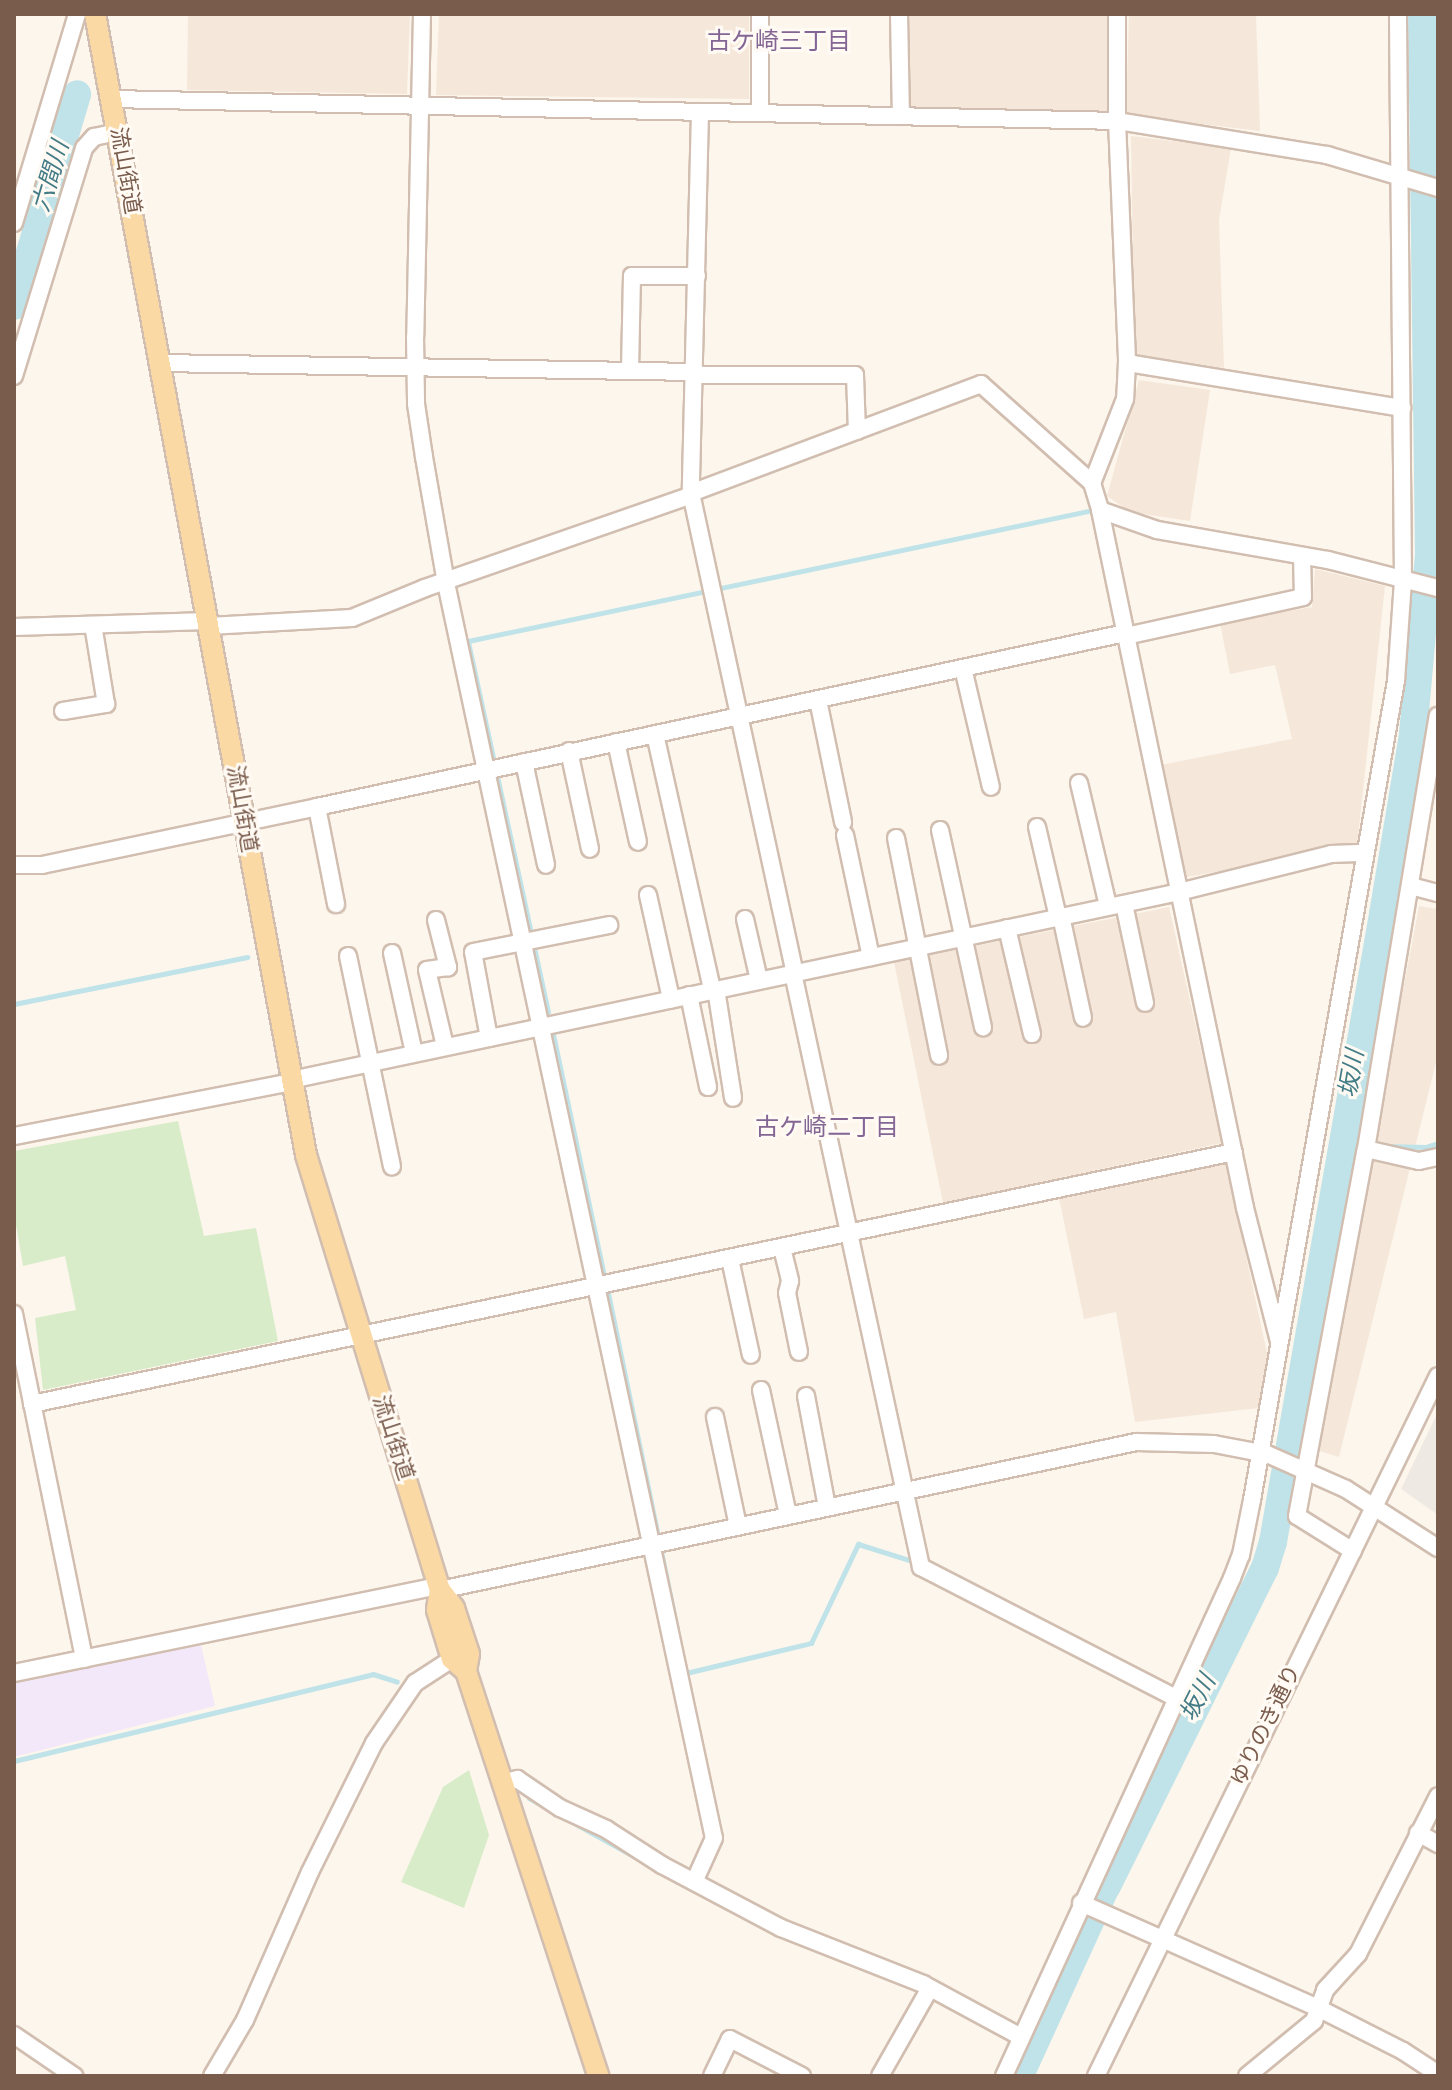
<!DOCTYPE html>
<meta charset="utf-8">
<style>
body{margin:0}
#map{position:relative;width:1452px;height:2090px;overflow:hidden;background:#fdf6ec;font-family:Overpass,"Noto Sans JP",sans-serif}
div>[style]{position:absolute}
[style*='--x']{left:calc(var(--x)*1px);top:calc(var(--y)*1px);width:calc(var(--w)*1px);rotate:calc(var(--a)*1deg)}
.residential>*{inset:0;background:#f5e8da}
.industrial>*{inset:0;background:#efe9e4}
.education>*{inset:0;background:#f3e8fa}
.green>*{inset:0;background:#d8ecc9}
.water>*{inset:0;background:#bfe3e8}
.stream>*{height:5px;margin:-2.5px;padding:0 2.5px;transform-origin:2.5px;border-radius:2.5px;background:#bfe3e8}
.river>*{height:28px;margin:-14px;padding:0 14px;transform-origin:14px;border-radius:14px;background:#bfe3e8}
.roads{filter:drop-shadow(2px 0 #d1beb0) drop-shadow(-2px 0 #d1beb0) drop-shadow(0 2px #d1beb0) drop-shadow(0 -2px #d1beb0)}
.minor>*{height:16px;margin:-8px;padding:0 8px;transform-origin:8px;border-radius:8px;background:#fff}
.major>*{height:20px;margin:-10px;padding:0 10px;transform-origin:10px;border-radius:10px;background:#fbd9a5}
span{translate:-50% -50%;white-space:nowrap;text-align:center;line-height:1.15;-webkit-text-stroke:6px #fffaf3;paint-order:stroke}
.street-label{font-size:22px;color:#7a5c4d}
.neighbourhood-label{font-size:24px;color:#846695}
.water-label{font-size:24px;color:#437c86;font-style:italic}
.frame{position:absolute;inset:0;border:16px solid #7a5c4d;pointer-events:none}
</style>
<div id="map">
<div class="residential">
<i style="clip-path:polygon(188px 14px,410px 14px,407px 94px,187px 90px)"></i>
<i style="clip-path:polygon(439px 14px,749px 14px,749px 99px,436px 95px)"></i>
<i style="clip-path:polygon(906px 14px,1108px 14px,1107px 112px,908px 107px)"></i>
<i style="clip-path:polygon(1129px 14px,1256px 14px,1260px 131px,1126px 115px)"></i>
<i style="clip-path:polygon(1131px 136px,1231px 148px,1219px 220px,1224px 368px,1134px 354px)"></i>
<i style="clip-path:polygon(1139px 380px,1210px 390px,1190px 521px,1130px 512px,1107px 496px)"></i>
<i style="clip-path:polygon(1315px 569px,1385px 586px,1357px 846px,1182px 878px,1161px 765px,1292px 739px,1275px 665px,1230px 674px,1220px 623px,1312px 607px)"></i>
<i style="clip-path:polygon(1419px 906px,1438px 909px,1438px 1054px,1339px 1457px,1316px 1450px)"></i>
<i style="clip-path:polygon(1169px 907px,1222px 1143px,943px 1203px,894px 962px)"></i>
<i style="clip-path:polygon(1226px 1163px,1270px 1367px,1259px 1408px,1135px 1422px,1116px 1312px,1084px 1319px,1059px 1198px)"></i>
</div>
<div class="industrial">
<i style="clip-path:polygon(1438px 1412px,1438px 1515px,1401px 1489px)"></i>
</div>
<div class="education">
<i style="clip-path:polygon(201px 1645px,215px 1706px,14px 1757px,14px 1683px)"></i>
</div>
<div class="green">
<i style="clip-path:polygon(178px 1121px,204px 1236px,256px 1228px,278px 1341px,43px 1390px,35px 1318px,76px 1310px,65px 1256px,23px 1266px,14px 1213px,14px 1151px)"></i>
<i style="clip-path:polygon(469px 1770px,489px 1835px,464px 1908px,401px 1882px,443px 1787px)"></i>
</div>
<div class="water">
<i style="clip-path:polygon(1111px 1848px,1134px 1859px,1035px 2076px,1009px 2076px)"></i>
</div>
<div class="stream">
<i style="--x:14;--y:1004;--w:238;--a:-11.4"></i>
<i style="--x:548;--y:1012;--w:380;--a:-102.2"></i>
<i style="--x:468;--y:641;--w:633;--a:-11.84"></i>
<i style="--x:553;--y:1034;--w:246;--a:78.1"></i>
<i style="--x:1342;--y:1144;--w:20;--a:3"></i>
<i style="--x:1384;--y:1146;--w:42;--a:1.4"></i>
<i style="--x:1426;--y:1147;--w:13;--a:-18"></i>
<i style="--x:608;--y:1293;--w:342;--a:78.4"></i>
<i style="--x:685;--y:1669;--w:4;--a:76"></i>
<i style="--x:686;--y:1673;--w:129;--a:-13.5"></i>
<i style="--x:811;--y:1643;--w:110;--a:-64.6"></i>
<i style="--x:858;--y:1544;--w:53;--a:17.4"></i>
<i style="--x:14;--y:1761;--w:369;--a:-13.6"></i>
<i style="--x:373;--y:1674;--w:25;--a:18"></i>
<i style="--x:529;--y:1798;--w:121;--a:29.1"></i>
</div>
<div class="river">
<i style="--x:14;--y:306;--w:221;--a:-73.4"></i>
<i style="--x:1107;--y:1886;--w:355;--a:-63.6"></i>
<i style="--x:1265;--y:1568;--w:27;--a:-73"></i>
<i style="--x:1273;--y:1542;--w:638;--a:-80.06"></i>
<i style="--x:1383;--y:914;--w:182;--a:-80.5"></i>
<i style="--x:1413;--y:734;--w:181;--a:-84.9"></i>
<i style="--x:1429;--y:554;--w:540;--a:-90.74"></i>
</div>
<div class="roads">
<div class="minor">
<i style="--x:422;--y:14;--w:323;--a:91.2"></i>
<i style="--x:415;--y:337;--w:67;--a:89.1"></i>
<i style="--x:416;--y:404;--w:54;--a:81.4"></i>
<i style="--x:424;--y:457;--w:128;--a:80.1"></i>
<i style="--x:446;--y:583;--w:1283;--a:77.95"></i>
<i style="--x:714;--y:1838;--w:48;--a:114.4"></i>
<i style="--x:899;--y:14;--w:102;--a:88.9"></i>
<i style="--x:1117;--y:14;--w:107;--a:90"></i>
<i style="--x:1117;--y:121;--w:242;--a:87.6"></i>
<i style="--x:1127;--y:363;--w:36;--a:93"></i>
<i style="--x:1125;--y:399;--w:90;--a:111.4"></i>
<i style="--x:1092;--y:483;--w:28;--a:73"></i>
<i style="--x:1100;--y:510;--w:60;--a:19.3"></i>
<i style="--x:1157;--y:530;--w:174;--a:10"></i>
<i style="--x:1328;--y:560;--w:114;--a:14.3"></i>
<i style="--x:111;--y:99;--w:1006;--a:1.25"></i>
<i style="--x:1117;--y:121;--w:213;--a:9.2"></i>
<i style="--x:1327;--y:155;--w:116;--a:16.6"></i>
<i style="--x:700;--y:112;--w:381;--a:91.4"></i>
<i style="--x:691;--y:493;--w:491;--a:77.8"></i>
<i style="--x:760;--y:113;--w:99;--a:-90"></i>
<i style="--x:14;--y:223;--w:218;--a:-73.2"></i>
<i style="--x:159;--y:363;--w:537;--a:0.96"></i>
<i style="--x:1127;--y:363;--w:279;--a:9.3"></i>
<i style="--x:630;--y:371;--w:95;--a:-88.8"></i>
<i style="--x:632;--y:276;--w:65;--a:0"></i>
<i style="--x:695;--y:375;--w:160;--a:0"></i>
<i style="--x:855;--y:375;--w:56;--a:88"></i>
<i style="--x:14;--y:376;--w:239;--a:-72.9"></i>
<i style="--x:84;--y:148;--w:15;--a:-48"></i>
<i style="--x:94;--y:137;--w:24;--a:-12"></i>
<i style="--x:691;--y:493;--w:310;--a:-20.6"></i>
<i style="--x:981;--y:384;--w:149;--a:41.7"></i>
<i style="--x:1100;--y:510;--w:713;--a:78.26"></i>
<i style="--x:1245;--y:1208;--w:137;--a:75.7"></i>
<i style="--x:209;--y:626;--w:143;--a:-3.2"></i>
<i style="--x:352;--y:618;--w:79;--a:-22.3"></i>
<i style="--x:425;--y:588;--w:283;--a:-19.2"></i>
<i style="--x:14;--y:627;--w:194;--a:-1.8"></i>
<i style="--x:1126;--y:636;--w:181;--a:-12.4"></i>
<i style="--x:1303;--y:597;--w:41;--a:-91.4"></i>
<i style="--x:963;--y:668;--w:122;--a:76.8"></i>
<i style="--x:818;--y:700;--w:125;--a:78.4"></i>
<i style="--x:63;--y:711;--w:44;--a:-9.2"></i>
<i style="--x:106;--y:704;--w:80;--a:-99.3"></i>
<i style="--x:655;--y:734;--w:262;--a:77.4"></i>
<i style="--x:616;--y:742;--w:102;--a:77.6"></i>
<i style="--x:569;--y:751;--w:100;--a:77.9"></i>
<i style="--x:524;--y:762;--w:105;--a:77.9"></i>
<i style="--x:1079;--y:783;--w:126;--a:76.7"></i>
<i style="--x:317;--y:807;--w:99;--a:78.9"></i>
<i style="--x:1037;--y:827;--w:92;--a:76.9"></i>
<i style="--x:940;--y:830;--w:202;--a:77.7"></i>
<i style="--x:845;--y:835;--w:125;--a:78"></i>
<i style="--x:896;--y:838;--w:222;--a:78.8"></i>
<i style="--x:14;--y:865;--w:28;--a:0"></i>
<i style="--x:42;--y:865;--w:281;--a:-11.9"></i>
<i style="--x:317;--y:807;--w:827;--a:-12.15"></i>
<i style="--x:1411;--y:886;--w:28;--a:15"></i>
<i style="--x:648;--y:895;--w:107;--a:77.5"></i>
<i style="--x:1124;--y:904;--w:101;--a:78"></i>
<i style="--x:1061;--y:916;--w:104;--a:77.8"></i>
<i style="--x:745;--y:919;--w:63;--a:77.1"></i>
<i style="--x:436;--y:920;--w:49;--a:75.7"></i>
<i style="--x:448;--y:967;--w:21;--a:172"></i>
<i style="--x:427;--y:970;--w:78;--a:76.7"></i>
<i style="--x:1007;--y:928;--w:109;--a:76.7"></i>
<i style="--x:392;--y:953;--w:102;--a:77.6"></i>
<i style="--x:348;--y:956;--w:215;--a:78.2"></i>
<i style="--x:793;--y:973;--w:608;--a:77.84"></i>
<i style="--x:921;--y:1567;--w:287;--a:27.2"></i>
<i style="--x:716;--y:989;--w:110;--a:81.1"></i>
<i style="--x:689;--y:995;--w:94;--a:78.3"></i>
<i style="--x:489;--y:1038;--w:87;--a:-100.5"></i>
<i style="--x:473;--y:952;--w:139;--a:-11.2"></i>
<i style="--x:291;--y:1080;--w:908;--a:-11.95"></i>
<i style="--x:1179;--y:892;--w:157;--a:-14"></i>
<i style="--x:1331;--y:854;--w:34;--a:-2"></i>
<i style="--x:14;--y:1136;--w:282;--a:-11"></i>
<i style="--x:1366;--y:1149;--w:54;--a:12.8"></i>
<i style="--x:1419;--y:1161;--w:19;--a:-12"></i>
<i style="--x:782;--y:1248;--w:34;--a:76"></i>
<i style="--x:790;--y:1281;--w:12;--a:104"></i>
<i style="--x:787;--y:1293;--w:60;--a:78.5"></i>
<i style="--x:730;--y:1259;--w:98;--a:77.7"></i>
<i style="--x:14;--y:1314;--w:352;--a:78.5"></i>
<i style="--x:761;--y:1390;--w:128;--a:77.8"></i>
<i style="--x:806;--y:1396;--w:113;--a:79.3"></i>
<i style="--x:32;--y:1404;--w:1228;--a:-11.84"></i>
<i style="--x:715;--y:1417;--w:111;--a:78.1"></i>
<i style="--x:1353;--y:1551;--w:66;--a:-148"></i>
<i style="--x:1297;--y:1516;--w:373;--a:-79.4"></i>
<i style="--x:1366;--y:1149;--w:439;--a:-80.6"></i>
<i style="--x:440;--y:1590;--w:712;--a:-12"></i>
<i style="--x:1136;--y:1442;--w:78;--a:1.5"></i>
<i style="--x:1214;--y:1444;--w:54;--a:10.7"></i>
<i style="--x:1267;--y:1454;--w:86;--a:23.9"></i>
<i style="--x:1346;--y:1489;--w:109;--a:32.7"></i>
<i style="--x:14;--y:1673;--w:434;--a:-11.6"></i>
<i style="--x:502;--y:1783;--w:16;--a:-15"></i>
<i style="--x:517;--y:1779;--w:52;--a:34"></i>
<i style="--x:560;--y:1808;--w:51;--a:24.5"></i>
<i style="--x:606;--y:1829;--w:67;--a:32.7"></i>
<i style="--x:662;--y:1865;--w:135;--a:27.9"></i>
<i style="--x:781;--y:1928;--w:153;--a:21.5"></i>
<i style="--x:923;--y:1984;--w:111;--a:28.4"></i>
<i style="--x:1418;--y:1833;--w:23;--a:29"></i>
<i style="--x:1081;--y:1903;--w:259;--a:23.9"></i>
<i style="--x:1318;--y:2008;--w:95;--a:26.8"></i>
<i style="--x:1403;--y:2051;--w:42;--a:33.3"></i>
<i style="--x:14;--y:2035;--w:73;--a:34.3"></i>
<i style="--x:212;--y:2076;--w:65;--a:-59.5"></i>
<i style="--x:245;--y:2020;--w:162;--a:-66.3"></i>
<i style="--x:310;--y:1872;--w:144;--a:-63.6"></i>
<i style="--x:374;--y:1743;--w:73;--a:-55.7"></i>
<i style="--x:415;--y:1683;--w:44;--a:-33"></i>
<i style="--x:712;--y:2076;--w:41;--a:-64.1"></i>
<i style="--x:730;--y:2039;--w:81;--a:27.2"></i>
<i style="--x:880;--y:2076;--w:101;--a:-60.4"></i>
<i style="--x:1004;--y:2076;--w:548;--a:-65.4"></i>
<i style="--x:1232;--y:1578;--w:25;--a:-69"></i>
<i style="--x:1241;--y:1555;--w:56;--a:-78.7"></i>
<i style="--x:1252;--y:1500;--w:832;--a:-80.03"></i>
<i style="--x:1396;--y:681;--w:101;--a:-86"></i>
<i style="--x:1403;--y:580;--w:566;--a:-90.51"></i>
<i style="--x:1096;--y:2076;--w:779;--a:-63.96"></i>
<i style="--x:1247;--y:2076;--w:87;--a:-39.4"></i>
<i style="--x:1314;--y:2021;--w:33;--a:-70"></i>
<i style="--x:1325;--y:1990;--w:49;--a:-47.5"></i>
<i style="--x:1358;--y:1954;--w:177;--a:-63.1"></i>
</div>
<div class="major">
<i style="--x:95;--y:14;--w:1160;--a:79.52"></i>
<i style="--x:306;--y:1155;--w:455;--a:72.9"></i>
<i style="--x:440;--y:1590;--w:23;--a:52"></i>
<i style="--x:454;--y:1608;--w:48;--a:71.9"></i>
<i style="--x:469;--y:1654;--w:17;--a:100"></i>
<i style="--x:466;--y:1671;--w:426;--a:71.9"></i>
<i style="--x:440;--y:1590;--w:20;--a:99"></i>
<i style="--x:437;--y:1610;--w:51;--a:73"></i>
<i style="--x:452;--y:1659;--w:18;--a:41"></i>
</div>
</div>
<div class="street-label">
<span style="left:124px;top:171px;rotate:80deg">流山街道</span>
<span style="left:241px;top:809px;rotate:80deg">流山街道</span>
<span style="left:392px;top:1438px;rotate:72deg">流山街道</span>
<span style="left:1267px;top:1726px;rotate:-64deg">ゆりのき通り</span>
</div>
<div class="neighbourhood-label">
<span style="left:779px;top:44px">古ケ崎三丁目</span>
<span style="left:827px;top:1130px">古ケ崎二丁目</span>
</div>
<div class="water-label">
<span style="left:53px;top:177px;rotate:-73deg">六間川</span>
<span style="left:1354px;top:1074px;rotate:-80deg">坂川</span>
<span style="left:1200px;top:1699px;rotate:-63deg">坂川</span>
</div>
<div class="frame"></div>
</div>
